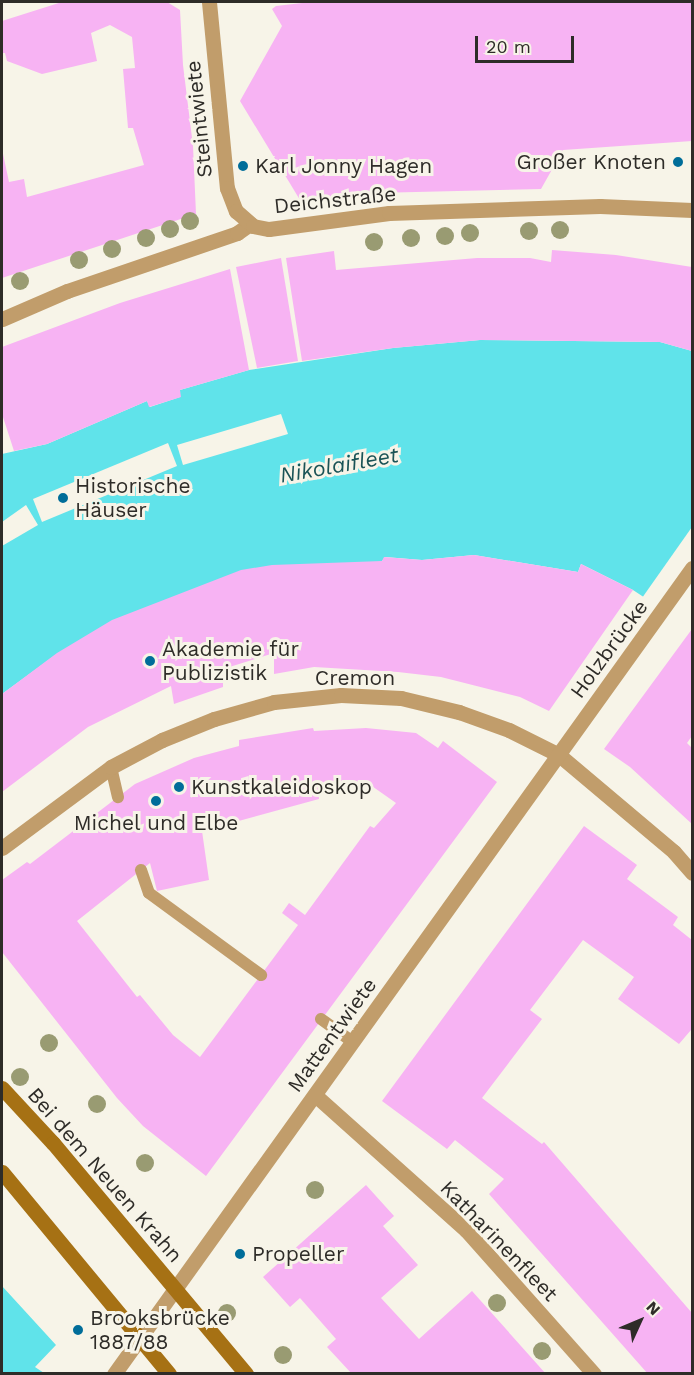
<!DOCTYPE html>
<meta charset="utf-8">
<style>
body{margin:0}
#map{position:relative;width:694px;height:1375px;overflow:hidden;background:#f7f4e8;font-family:"Work Sans",sans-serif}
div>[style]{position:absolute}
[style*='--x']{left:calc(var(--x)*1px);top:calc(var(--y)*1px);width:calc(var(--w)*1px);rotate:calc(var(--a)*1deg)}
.water>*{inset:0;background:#60e3ea}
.pier>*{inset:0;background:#f7f4e8}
.building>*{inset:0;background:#f7b3f3}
.service>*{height:12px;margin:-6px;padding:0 6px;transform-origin:6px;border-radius:6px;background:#c19d6b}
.pedestrian>*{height:15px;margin:-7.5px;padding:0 7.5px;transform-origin:7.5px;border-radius:7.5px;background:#c19d6b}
.minor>*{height:15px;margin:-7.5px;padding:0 7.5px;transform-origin:7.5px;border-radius:7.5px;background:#c19d6b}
.secondary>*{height:15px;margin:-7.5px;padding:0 7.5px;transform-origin:7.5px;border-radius:7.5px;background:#a67114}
.trees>*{width:18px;height:18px;margin:-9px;border-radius:50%;background:#999b72}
.dots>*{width:16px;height:16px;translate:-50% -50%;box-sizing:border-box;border:3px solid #f7f4e8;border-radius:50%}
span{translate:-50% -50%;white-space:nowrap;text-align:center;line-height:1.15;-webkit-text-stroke:6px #f7f4e8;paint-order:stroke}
.street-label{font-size:21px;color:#2e2c28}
.poi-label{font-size:21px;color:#2e2c28}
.right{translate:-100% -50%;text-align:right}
.left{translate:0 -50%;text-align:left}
.water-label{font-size:22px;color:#1a5356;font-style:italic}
.frame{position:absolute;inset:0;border:3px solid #2e2c28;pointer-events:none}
.north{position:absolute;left:610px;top:1291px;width:60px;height:60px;-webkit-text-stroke:4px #f7f4e8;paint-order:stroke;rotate:46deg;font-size:16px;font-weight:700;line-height:24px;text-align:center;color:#2e2c28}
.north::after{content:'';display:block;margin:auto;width:21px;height:27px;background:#2e2c28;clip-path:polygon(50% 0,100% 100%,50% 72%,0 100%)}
.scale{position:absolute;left:475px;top:36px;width:99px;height:27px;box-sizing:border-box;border:3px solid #2e2c28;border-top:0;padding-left:8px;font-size:18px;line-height:21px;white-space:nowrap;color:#2e2c28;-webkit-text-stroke:4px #f7f4e8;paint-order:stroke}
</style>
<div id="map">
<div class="water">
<i style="clip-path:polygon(480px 340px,660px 342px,692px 351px,692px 629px,633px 590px,581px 564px,578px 572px,474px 555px,422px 560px,385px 557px,382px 561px,57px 654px,2px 694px,2px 454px,47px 444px,147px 401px,150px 407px,180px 397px,180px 390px,249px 370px,393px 348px)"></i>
<i style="clip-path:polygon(2px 1286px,56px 1345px,35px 1367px,44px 1373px,2px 1373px)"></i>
</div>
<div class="pier">
<i style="clip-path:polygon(281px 414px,288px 434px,183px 465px,177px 445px)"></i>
<i style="clip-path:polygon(168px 443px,177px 466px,42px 522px,33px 499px)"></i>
<i style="clip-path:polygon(26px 505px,38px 525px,2px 546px,2px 522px)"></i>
<i style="clip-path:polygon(692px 527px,692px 628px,691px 630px,642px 598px)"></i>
</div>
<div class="building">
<i style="clip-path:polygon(62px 2px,167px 2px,180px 10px,183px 65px,193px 146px,196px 214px,2px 278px,2px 149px,9px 182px,24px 179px,27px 197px,144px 165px,133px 128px,128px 128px,123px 69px,135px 68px,132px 37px,110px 25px,91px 33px,97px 61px,42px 74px,7px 61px,5px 53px,2px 53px,2px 21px)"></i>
<i style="clip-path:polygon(311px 2px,692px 2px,692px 141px,563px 150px,541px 189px,374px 193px,372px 197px,300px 200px,240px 101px,282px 26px,272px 9px,276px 6px)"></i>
<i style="clip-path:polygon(552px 250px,616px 255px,692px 267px,692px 351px,660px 342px,480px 340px,393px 348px,302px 361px,286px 258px,334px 251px,336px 270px,477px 258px,530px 258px,551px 262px)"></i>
<i style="clip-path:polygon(281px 258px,298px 361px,257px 368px,236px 267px)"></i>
<i style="clip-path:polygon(230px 269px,249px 370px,180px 390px,181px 397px,149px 407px,147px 401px,47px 444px,14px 451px,2px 414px,2px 347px,120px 303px)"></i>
<i style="clip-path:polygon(474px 555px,578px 572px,581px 564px,633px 590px,549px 711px,520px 697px,441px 677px,398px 672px,314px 667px,274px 674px,274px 653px,223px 669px,223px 687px,174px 704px,171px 686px,88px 727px,2px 792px,2px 694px,57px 653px,112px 620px,241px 570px,272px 565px,382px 561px,384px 557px,422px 560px)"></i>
<i style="clip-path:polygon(692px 629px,692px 736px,687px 743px,692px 748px,692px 824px,630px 767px,604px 749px)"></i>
<i style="clip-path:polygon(evenodd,313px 728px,314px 731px,366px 728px,416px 733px,438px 748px,443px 741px,497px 782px,206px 1176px,143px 1126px,117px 1098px,2px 952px,2px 880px,27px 862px,30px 864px,135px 784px,194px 758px,239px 746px,239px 740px,313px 728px,369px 784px,396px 803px,374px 828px,370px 826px,305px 915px,289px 903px,282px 913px,298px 925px,200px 1057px,173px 1035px,140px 995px,137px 997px,77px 921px,150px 863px,157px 891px,209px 880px,202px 831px,319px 799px,318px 788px,369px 784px)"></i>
<i style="clip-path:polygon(584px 826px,637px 865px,627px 879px,678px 917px,673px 925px,692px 940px,692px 1033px,691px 1030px,679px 1044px,618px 999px,634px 977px,583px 940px,530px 1010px,542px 1019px,482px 1098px,542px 1144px,544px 1142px,692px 1313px,692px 1374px,648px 1374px,489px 1194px,504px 1179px,455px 1140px,447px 1149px,382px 1101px)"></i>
<i style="clip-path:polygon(366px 1185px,394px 1216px,383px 1226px,418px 1265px,381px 1298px,419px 1339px,472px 1291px,546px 1374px,352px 1374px,327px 1347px,336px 1339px,300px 1298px,290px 1307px,263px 1277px)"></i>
</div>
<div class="service">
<i style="--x:111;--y:767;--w:31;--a:77"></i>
<i style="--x:141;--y:870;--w:24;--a:71"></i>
<i style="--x:149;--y:893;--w:139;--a:36.2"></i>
<i style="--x:321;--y:1019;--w:39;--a:36"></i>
</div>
<div class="pedestrian">
<i style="--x:2;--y:319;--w:71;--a:-23.3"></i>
<i style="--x:67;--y:291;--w:180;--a:-18.8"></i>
<i style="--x:237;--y:233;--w:16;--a:-35"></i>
</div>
<div class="minor">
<i style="--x:209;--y:2;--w:187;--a:84.5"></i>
<i style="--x:227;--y:188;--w:25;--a:69"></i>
<i style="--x:236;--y:211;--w:23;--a:41"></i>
<i style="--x:253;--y:226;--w:16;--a:11"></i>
<i style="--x:269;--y:229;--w:121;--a:-7.6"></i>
<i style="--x:389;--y:213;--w:211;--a:-1.9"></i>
<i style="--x:600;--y:206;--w:92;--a:2.5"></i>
<i style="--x:2;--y:848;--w:136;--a:-36.6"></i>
<i style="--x:111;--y:767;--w:58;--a:-27.9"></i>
<i style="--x:162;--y:740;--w:56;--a:-22"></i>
<i style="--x:214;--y:719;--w:62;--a:-15.8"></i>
<i style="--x:274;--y:702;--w:67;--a:-6"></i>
<i style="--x:341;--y:695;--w:60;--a:2.9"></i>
<i style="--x:401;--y:698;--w:60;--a:13.6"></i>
<i style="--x:459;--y:712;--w:53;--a:19.8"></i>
<i style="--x:509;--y:730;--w:56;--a:26.6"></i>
<i style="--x:559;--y:755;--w:150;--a:40.1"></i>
<i style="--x:674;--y:852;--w:28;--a:49"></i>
<i style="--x:315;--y:1095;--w:203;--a:41.8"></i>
<i style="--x:466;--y:1230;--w:193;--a:48.4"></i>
<i style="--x:114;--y:1374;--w:992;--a:-54.35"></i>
</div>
<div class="secondary">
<i style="--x:2;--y:1088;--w:75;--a:47.2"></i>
<i style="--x:53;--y:1143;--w:301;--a:50.1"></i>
<i style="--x:2;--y:1172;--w:262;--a:50.4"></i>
</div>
<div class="trees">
<i style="left:190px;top:221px"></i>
<i style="left:170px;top:229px"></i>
<i style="left:560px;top:230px"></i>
<i style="left:529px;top:231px"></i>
<i style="left:470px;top:233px"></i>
<i style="left:445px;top:236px"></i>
<i style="left:146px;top:238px"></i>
<i style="left:411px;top:238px"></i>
<i style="left:374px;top:242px"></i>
<i style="left:112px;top:249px"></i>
<i style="left:79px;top:260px"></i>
<i style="left:20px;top:281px"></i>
<i style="left:49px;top:1043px"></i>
<i style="left:20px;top:1077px"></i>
<i style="left:97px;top:1104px"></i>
<i style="left:145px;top:1163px"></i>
<i style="left:315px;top:1190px"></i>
<i style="left:497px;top:1303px"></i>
<i style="left:227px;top:1313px"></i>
<i style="left:542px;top:1351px"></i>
<i style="left:283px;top:1355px"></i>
</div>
<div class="dots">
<i style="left:678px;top:162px;background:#006d99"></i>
<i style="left:243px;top:166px;background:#006d99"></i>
<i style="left:63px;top:498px;background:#006d99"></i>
<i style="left:150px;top:661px;background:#006d99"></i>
<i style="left:179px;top:787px;background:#006d99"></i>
<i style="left:156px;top:801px;background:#006d99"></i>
<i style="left:240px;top:1254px;background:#006d99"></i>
<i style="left:78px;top:1330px;background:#006d99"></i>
</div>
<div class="street-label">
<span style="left:199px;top:119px;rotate:-96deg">Steintwiete</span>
<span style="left:335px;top:200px;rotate:-6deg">Deichstraße</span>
<span style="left:609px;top:649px;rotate:-54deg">Holzbrücke</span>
<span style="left:355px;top:678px">Cremon</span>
<span style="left:332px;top:1035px;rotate:-54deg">Mattentwiete</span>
<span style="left:105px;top:1175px;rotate:49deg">Bei dem Neuen Krahn</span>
<span style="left:499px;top:1241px;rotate:46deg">Katharinenfleet</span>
</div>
<div class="poi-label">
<span class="right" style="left:666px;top:162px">Großer Knoten</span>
<span class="left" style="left:255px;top:166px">Karl Jonny Hagen</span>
<span class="left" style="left:75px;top:498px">Historische<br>Häuser</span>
<span class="left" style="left:162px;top:661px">Akademie für<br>Publizistik</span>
<span class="left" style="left:191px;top:787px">Kunstkaleidoskop</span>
<span style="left:156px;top:823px">Michel und Elbe</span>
<span class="left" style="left:252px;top:1254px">Propeller</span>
<span class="left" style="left:90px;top:1330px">Brooksbrücke<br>1887/88</span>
</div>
<div class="water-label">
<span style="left:339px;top:465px;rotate:-10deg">Nikolaifleet</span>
</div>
<div class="frame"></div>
<div class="north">N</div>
<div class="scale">20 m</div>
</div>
